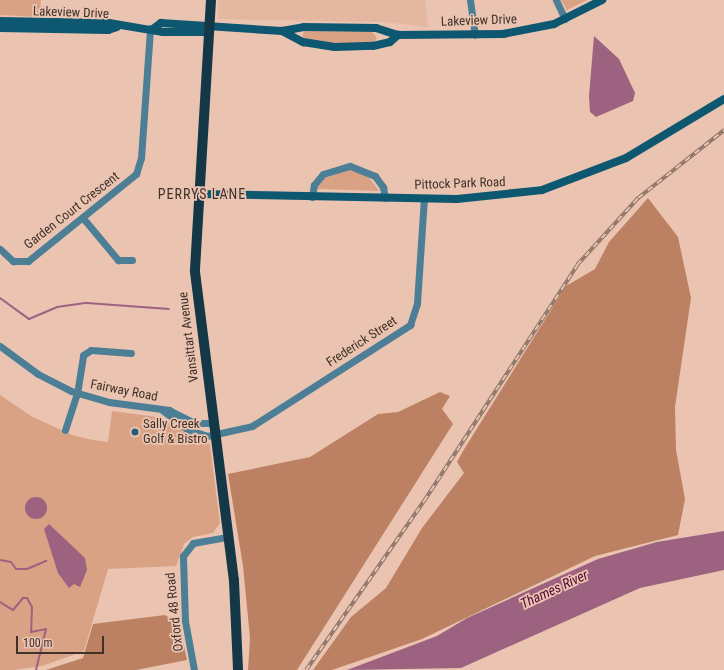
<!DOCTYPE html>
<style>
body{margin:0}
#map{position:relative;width:724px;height:670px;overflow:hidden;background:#eac4b1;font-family:"Roboto Condensed",sans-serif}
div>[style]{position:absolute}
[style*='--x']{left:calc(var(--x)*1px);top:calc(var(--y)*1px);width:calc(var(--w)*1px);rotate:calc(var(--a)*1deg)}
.built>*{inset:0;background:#e4b7a0}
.green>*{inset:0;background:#daa285}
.forest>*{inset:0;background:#bc8162}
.water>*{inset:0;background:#9d627f}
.round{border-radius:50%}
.stream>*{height:2px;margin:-1px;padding:0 1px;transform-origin:1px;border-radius:1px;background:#9d627f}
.street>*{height:7px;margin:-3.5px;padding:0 3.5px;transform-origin:3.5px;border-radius:3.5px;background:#4c7f96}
.secondary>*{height:8px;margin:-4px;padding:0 4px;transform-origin:4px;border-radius:4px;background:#0e5771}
.primary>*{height:10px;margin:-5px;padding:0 5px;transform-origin:5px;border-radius:5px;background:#143848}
.rail>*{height:3.5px;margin-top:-1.75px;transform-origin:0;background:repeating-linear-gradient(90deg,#eac4b1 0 6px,#8d7467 0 12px);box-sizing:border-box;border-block:1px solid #8d7467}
.dots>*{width:11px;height:11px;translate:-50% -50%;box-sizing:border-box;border:2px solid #eac4b1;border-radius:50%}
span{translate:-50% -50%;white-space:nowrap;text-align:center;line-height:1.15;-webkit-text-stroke:3.5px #eac4b1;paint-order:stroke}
.street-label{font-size:13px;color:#403129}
.poi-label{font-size:13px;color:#403129}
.left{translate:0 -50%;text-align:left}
.neighbourhood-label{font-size:14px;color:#403129;letter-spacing:1px}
.water-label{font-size:14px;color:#510535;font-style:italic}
.scale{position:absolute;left:16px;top:636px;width:88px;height:18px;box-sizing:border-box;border:2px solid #403129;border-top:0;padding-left:5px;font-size:12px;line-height:14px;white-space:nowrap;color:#403129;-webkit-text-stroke:3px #eac4b1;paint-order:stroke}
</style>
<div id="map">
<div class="built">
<i style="clip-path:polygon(218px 0,425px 0,428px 27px,385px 22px,218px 19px)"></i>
</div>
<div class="green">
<i style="clip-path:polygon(0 0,41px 0,40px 17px,0 15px)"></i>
<i style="clip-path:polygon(561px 0,587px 0,567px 10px)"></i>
<i style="clip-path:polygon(304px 31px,372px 32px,377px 38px,374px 42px,325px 44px,302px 38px)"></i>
<i style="clip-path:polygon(349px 170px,367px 175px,379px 191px,317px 189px,325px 178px)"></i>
<i style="clip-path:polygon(0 395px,31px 416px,72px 435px,93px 440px,108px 442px,112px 411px,157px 417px,206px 440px,210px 445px,220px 523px,213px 533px,193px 537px,184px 544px,176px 566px,108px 569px,84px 651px,42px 666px,14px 670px,0 670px)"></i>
</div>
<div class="forest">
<i style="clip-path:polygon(648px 198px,678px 237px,691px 298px,675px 407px,676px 450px,685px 499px,678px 535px,595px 556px,422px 639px,332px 670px,313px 670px,351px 617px,386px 588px,422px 528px,464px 473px,457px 462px,463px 451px,566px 286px,595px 269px,609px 242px)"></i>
<i style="clip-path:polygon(440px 392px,450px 396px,442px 409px,453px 424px,297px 670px,248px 670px,250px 638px,243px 566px,228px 474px,310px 457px,378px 414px,398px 412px)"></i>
<i style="clip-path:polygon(165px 615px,179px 624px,187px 660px,136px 670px,46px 670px,83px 658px,93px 624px)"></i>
</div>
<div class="water">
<i style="clip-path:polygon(594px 36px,619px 59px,635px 93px,633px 101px,596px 117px,590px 112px,589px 96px)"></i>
<i class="round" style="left:25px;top:497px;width:22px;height:22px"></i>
<i style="clip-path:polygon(49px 524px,85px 558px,87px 570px,80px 587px,74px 584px,69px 588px,58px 573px,44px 529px)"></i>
<i style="clip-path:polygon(724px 531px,724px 570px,640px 588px,461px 668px,347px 670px,437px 636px,467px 618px,598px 559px,657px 542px)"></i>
</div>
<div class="stream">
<i style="--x:0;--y:298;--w:36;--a:36"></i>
<i style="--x:29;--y:319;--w:30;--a:-23"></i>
<i style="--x:57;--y:307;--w:30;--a:-8"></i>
<i style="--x:87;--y:303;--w:82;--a:4.2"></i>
<i style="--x:0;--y:560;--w:11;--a:10"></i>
<i style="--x:11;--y:562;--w:9;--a:54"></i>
<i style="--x:16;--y:569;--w:11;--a:0"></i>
<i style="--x:27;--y:569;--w:21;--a:-23"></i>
<i style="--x:0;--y:602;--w:15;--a:32"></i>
<i style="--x:13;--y:610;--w:16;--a:-50"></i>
<i style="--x:23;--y:598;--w:4;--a:0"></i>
<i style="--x:27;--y:598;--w:10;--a:61"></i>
<i style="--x:32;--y:607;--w:25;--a:92"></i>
<i style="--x:31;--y:632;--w:15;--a:-11"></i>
<i style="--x:46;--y:629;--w:42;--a:103.7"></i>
</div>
<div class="street">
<i style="--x:470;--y:0;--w:35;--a:82"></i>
<i style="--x:556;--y:0;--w:21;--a:65"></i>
<i style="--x:312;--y:197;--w:12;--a:-81"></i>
<i style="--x:314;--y:185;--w:14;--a:-51"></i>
<i style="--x:323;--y:174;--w:28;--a:-17"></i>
<i style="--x:350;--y:166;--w:27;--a:22"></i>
<i style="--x:375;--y:176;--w:14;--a:54"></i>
<i style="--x:383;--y:187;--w:11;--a:80"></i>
<i style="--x:83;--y:218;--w:55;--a:50.2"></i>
<i style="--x:118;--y:260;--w:14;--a:0"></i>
<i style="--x:0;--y:249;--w:18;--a:43"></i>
<i style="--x:13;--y:261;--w:15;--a:0"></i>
<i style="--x:28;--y:261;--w:139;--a:-38.9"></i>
<i style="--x:136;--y:174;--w:17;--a:-73"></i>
<i style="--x:141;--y:158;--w:130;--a:-86"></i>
<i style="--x:0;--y:346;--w:47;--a:36.4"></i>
<i style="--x:38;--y:374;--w:37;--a:27"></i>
<i style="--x:71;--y:391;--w:40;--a:16"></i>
<i style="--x:109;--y:402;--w:61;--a:7.6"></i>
<i style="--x:169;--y:410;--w:28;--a:27"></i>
<i style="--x:194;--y:423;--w:18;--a:0"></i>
<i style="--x:162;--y:410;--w:31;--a:37"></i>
<i style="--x:187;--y:429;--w:21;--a:19"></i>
<i style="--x:207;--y:436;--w:46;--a:-12.5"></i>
<i style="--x:252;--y:426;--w:188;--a:-32.6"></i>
<i style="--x:410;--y:325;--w:23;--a:-72"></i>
<i style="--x:417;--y:303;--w:105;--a:-86.2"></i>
<i style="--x:65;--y:430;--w:38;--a:-72"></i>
<i style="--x:77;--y:394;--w:39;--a:-81"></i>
<i style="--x:83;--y:355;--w:9;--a:-32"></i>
<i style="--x:91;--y:350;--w:40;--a:4.3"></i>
<i style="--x:194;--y:670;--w:50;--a:-100.4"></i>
<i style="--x:185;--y:621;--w:65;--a:-91.8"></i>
<i style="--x:183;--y:556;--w:16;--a:-52"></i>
<i style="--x:193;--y:543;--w:35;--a:-10"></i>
</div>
<div class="secondary">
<i style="--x:0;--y:21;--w:109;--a:1.1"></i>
<i style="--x:109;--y:23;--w:55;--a:9.5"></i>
<i style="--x:163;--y:32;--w:45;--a:0"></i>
<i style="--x:0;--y:28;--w:108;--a:1.1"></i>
<i style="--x:108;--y:30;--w:9;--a:-18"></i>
<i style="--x:153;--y:29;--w:10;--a:-37"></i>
<i style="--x:161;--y:23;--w:121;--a:3.8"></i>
<i style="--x:282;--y:31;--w:22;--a:-10"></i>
<i style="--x:304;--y:27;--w:72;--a:0.8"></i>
<i style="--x:376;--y:28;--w:23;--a:18"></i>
<i style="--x:398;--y:35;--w:105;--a:-0.5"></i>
<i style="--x:503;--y:34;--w:52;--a:-11.1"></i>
<i style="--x:554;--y:24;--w:54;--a:-26.6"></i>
<i style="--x:282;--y:31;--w:24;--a:28"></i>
<i style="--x:303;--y:42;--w:32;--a:9"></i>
<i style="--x:335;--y:47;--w:38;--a:-2"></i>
<i style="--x:373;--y:46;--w:17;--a:-13"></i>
<i style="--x:390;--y:42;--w:11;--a:-41"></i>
<i style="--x:198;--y:194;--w:259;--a:1.1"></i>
<i style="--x:457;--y:199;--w:85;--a:-6"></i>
<i style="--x:542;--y:190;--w:90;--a:-20.9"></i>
<i style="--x:626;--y:158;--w:114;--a:-31"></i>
</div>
<div class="primary">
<i style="--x:211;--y:0;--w:272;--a:93.4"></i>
<i style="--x:195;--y:272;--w:311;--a:82.8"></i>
<i style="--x:234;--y:581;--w:89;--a:87.4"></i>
</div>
<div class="rail">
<i style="--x:306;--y:670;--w:206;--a:-55.1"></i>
<i style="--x:424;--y:501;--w:281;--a:-57"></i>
<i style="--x:577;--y:265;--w:91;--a:-47.7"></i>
<i style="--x:638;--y:198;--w:110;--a:-38.3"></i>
</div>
<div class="dots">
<i style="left:135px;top:432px;background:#235e76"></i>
</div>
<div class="street-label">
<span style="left:71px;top:13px;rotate:2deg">Lakeview Drive</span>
<span style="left:479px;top:21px;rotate:-2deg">Lakeview Drive</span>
<span style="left:460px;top:184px;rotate:-2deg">Pittock Park Road</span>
<span style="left:72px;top:211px;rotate:-38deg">Garden Court Crescent</span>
<span style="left:189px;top:337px;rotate:-97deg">Vansittart Avenue</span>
<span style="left:362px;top:342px;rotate:-33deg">Frederick Street</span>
<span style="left:124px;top:391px;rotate:11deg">Fairway Road</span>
<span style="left:175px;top:612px;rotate:-96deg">Oxford 48 Road</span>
</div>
<div class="poi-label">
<span class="left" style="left:143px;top:432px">Sally Creek<br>Golf &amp; Bistro</span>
</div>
<div class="neighbourhood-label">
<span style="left:202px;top:194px">PERRYS LANE</span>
</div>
<div class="water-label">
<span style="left:554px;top:589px;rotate:-25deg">Thames River</span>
</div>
<div class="scale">100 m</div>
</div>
